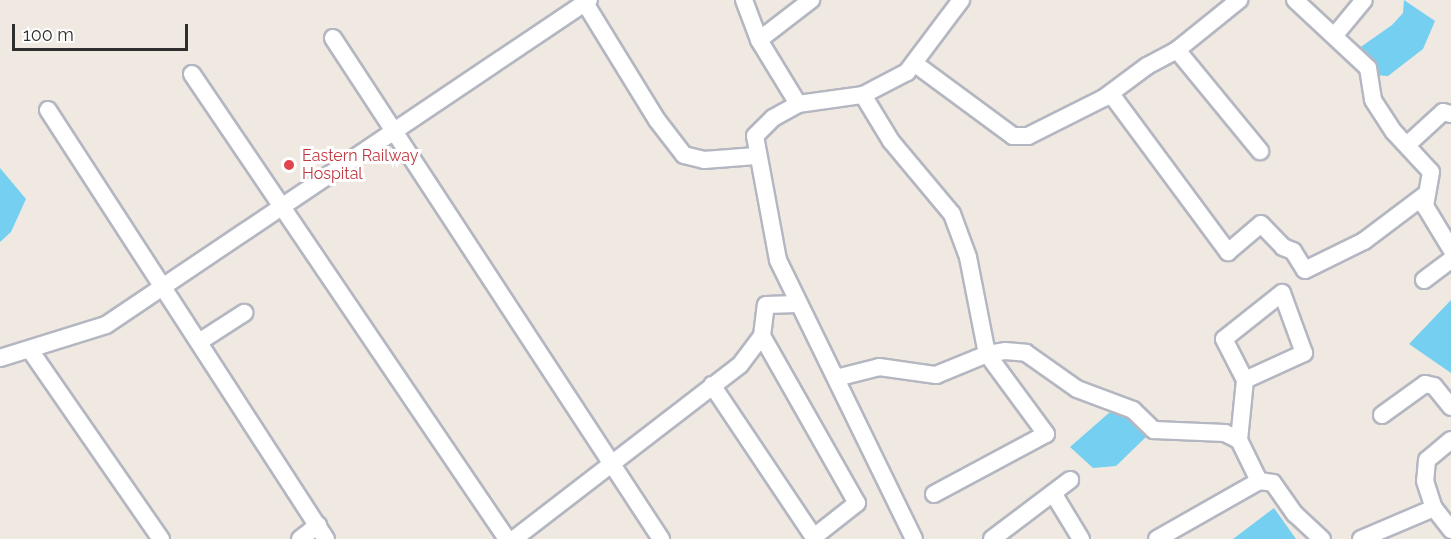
<!DOCTYPE html>
<style>
body{margin:0}
#map{position:relative;width:1451px;height:539px;overflow:hidden;background:#efe9e1;font-family:Raleway,sans-serif}
div>[style]{position:absolute}
[style*='--x']{left:calc(var(--x)*1px);top:calc(var(--y)*1px);width:calc(var(--w)*1px);rotate:calc(var(--a)*1deg)}
.water>*{inset:0;background:#75cff0}
.roads{filter:drop-shadow(2px 0 #b4b7c1) drop-shadow(-2px 0 #b4b7c1) drop-shadow(0 2px #b4b7c1) drop-shadow(0 -2px #b4b7c1)}
.minor>*{height:16px;margin:-8px;padding:0 8px;transform-origin:8px;border-radius:8px;background:#fff}
.dots>*{width:16px;height:16px;translate:-50% -50%;box-sizing:border-box;border:3px solid #fff;border-radius:50%}
span{translate:-50% -50%;white-space:nowrap;text-align:center;line-height:1.15;-webkit-text-stroke:6px #fff;paint-order:stroke}
.health-label{font-size:16px;color:#be3a42}
.left{translate:0 -50%;text-align:left}
.scale{position:absolute;left:12px;top:24px;width:176px;height:27px;box-sizing:border-box;border:3px solid #2e2e2e;border-top:0;padding-left:8px;font-size:18px;line-height:21px;white-space:nowrap;color:#2e2e2e;-webkit-text-stroke:4px #fff;paint-order:stroke}
</style>
<div id="map">
<div class="water">
<i style="clip-path:polygon(1404px 0,1435px 21px,1423px 49px,1388px 76px,1373px 75px,1355px 51px,1392px 25px,1403px 13px)"></i>
<i style="clip-path:polygon(0 168px,26px 199px,11px 232px,0 242px)"></i>
<i style="clip-path:polygon(1451px 300px,1451px 373px,1409px 344px)"></i>
<i style="clip-path:polygon(1133px 411px,1148px 435px,1116px 466px,1093px 468px,1070px 447px,1110px 412px)"></i>
<i style="clip-path:polygon(1274px 508px,1296px 539px,1233px 539px)"></i>
</div>
<div class="roads">
<div class="minor">
<i style="--x:744;--y:0;--w:43;--a:69.4"></i>
<i style="--x:759;--y:40;--w:75;--a:58.6"></i>
<i style="--x:1295;--y:0;--w:100;--a:43"></i>
<i style="--x:1368;--y:68;--w:32;--a:81"></i>
<i style="--x:1373;--y:100;--w:38;--a:57"></i>
<i style="--x:1394;--y:132;--w:54;--a:47.2"></i>
<i style="--x:1431;--y:172;--w:35;--a:100"></i>
<i style="--x:1425;--y:206;--w:50;--a:58.8"></i>
<i style="--x:585;--y:3;--w:137;--a:58.4"></i>
<i style="--x:657;--y:120;--w:44;--a:52.4"></i>
<i style="--x:684;--y:155;--w:21;--a:14"></i>
<i style="--x:704;--y:160;--w:52;--a:-4.4"></i>
<i style="--x:1335;--y:35;--w:45;--a:-50.4"></i>
<i style="--x:333;--y:38;--w:599;--a:56.79"></i>
<i style="--x:759;--y:40;--w:66;--a:-37.6"></i>
<i style="--x:1177;--y:50;--w:131;--a:50.6"></i>
<i style="--x:914;--y:63;--w:123;--a:36.4"></i>
<i style="--x:1013;--y:136;--w:15;--a:0"></i>
<i style="--x:1028;--y:136;--w:85;--a:-26.6"></i>
<i style="--x:1104;--y:98;--w:54;--a:-36.7"></i>
<i style="--x:1147;--y:66;--w:34;--a:-28"></i>
<i style="--x:1177;--y:50;--w:80;--a:-38.9"></i>
<i style="--x:192;--y:74;--w:562;--a:55.89"></i>
<i style="--x:1111;--y:94;--w:197;--a:53.5"></i>
<i style="--x:1228;--y:252;--w:43;--a:-40.3"></i>
<i style="--x:1261;--y:224;--w:32;--a:46"></i>
<i style="--x:1283;--y:247;--w:11;--a:22"></i>
<i style="--x:1293;--y:251;--w:22;--a:58"></i>
<i style="--x:1305;--y:270;--w:66;--a:-26.2"></i>
<i style="--x:1364;--y:241;--w:76;--a:-37"></i>
<i style="--x:48;--y:110;--w:511;--a:57.06"></i>
<i style="--x:1407;--y:145;--w:49;--a:-42.5"></i>
<i style="--x:1443;--y:112;--w:8;--a:14"></i>
<i style="--x:1424;--y:280;--w:34;--a:-37"></i>
<i style="--x:762;--y:336;--w:192;--a:60.4"></i>
<i style="--x:857;--y:503;--w:55;--a:141.7"></i>
<i style="--x:199;--y:342;--w:54;--a:-32.8"></i>
<i style="--x:30;--y:350;--w:230;--a:55.3"></i>
<i style="--x:0;--y:358;--w:111;--a:-17.3"></i>
<i style="--x:106;--y:325;--w:582;--a:-33.94"></i>
<i style="--x:836;--y:378;--w:44;--a:-14.3"></i>
<i style="--x:879;--y:367;--w:58;--a:8"></i>
<i style="--x:936;--y:375;--w:55;--a:-22.4"></i>
<i style="--x:987;--y:354;--w:99;--a:-101.1"></i>
<i style="--x:968;--y:257;--w:46;--a:-110.4"></i>
<i style="--x:952;--y:214;--w:95;--a:-129.9"></i>
<i style="--x:891;--y:141;--w:54;--a:-121.3"></i>
<i style="--x:1245;--y:380;--w:65;--a:-24.6"></i>
<i style="--x:1304;--y:353;--w:64;--a:-110.1"></i>
<i style="--x:1282;--y:293;--w:74;--a:141.6"></i>
<i style="--x:1224;--y:339;--w:46;--a:62.9"></i>
<i style="--x:1245;--y:380;--w:60;--a:95.7"></i>
<i style="--x:1239;--y:440;--w:46;--a:64"></i>
<i style="--x:1259;--y:481;--w:14;--a:8"></i>
<i style="--x:1273;--y:483;--w:38;--a:55"></i>
<i style="--x:1295;--y:514;--w:37;--a:43"></i>
<i style="--x:712;--y:385;--w:185;--a:56.2"></i>
<i style="--x:1382;--y:415;--w:53;--a:-35.8"></i>
<i style="--x:1425;--y:384;--w:9;--a:13"></i>
<i style="--x:1434;--y:386;--w:27;--a:51"></i>
<i style="--x:1451;--y:440;--w:31;--a:140"></i>
<i style="--x:1427;--y:460;--w:21;--a:95"></i>
<i style="--x:1425;--y:481;--w:28;--a:72"></i>
<i style="--x:1434;--y:508;--w:28;--a:52"></i>
<i style="--x:1053;--y:493;--w:54;--a:58.7"></i>
<i style="--x:934;--y:494;--w:127;--a:-28.2"></i>
<i style="--x:1046;--y:434;--w:99;--a:-126.4"></i>
<i style="--x:987;--y:354;--w:18;--a:-9"></i>
<i style="--x:1005;--y:351;--w:21;--a:5"></i>
<i style="--x:1026;--y:353;--w:62;--a:35.2"></i>
<i style="--x:1077;--y:389;--w:60;--a:20.6"></i>
<i style="--x:1133;--y:410;--w:29;--a:44"></i>
<i style="--x:1154;--y:430;--w:71;--a:2.4"></i>
<i style="--x:1225;--y:433;--w:16;--a:27"></i>
<i style="--x:300;--y:539;--w:23;--a:-38"></i>
<i style="--x:514;--y:539;--w:285;--a:-37.6"></i>
<i style="--x:740;--y:365;--w:36;--a:-53"></i>
<i style="--x:762;--y:336;--w:31;--a:-83"></i>
<i style="--x:766;--y:305;--w:31;--a:-2"></i>
<i style="--x:914;--y:539;--w:310;--a:-116"></i>
<i style="--x:778;--y:260;--w:126;--a:-100.5"></i>
<i style="--x:755;--y:136;--w:25;--a:-45"></i>
<i style="--x:773;--y:118;--w:29;--a:-29"></i>
<i style="--x:798;--y:104;--w:66;--a:-7.9"></i>
<i style="--x:863;--y:95;--w:50;--a:-27.6"></i>
<i style="--x:907;--y:72;--w:90;--a:-53.1"></i>
<i style="--x:992;--y:539;--w:98;--a:-37.1"></i>
<i style="--x:1157;--y:539;--w:117;--a:-29.6"></i>
<i style="--x:1361;--y:539;--w:79;--a:-23"></i>
</div>
</div>
<div class="dots">
<i style="left:289px;top:165px;background:#e0444e"></i>
</div>
<div class="health-label">
<span class="left" style="left:302px;top:165px">Eastern Railway<br>Hospital</span>
</div>
<div class="scale">100 m</div>
</div>
